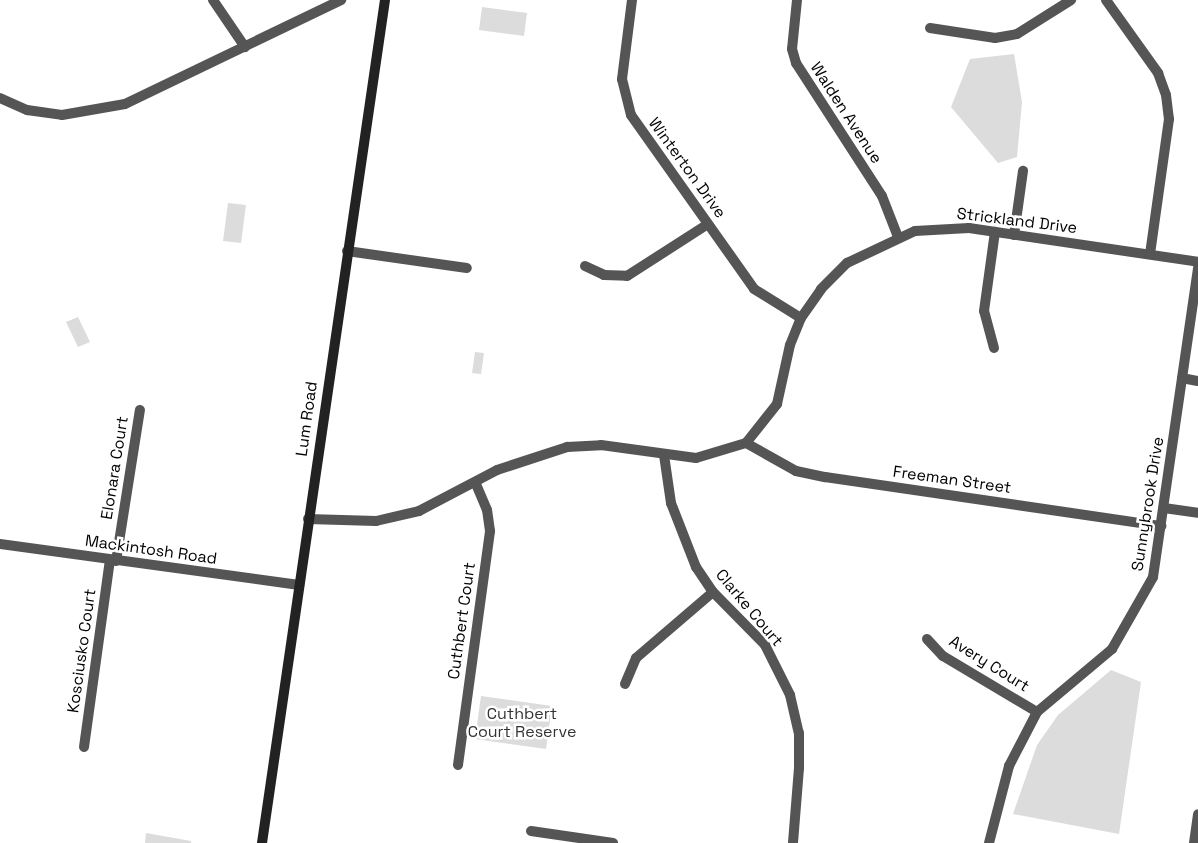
<!DOCTYPE html>
<style>
body{margin:0}
#map{position:relative;width:1198px;height:843px;overflow:hidden;background:#fff;font-family:"Space Grotesk",sans-serif}
div>[style]{position:absolute}
[style*='--x']{left:calc(var(--x)*1px);top:calc(var(--y)*1px);width:calc(var(--w)*1px);rotate:calc(var(--a)*1deg)}
.green>*{inset:0;background:#dcdcdc}
.street>*{height:10px;margin:-5px;padding:0 5px;transform-origin:5px;border-radius:5px;background:#555}
.secondary>*{height:10px;margin:-5px;padding:0 5px;transform-origin:5px;border-radius:5px;background:#222}
span{translate:-50% -50%;white-space:nowrap;text-align:center;line-height:1.15;-webkit-text-stroke:5px #fff;paint-order:stroke}
.street-label{font-size:16px;color:#000}
.park-label{font-size:16px;color:#333}
</style>
<div id="map">
<div class="green">
<i style="clip-path:polygon(482px 7px,527px 13px,524px 36px,479px 30px)"></i>
<i style="clip-path:polygon(1014px 54px,1022px 102px,1017px 157px,998px 163px,951px 107px,970px 59px)"></i>
<i style="clip-path:polygon(228px 203px,246px 205px,241px 243px,223px 241px)"></i>
<i style="clip-path:polygon(78px 317px,90px 342px,78px 347px,66px 322px)"></i>
<i style="clip-path:polygon(475px 352px,484px 353px,481px 374px,472px 373px)"></i>
<i style="clip-path:polygon(1111px 670px,1141px 682px,1119px 834px,1013px 814px,1037px 745px,1058px 715px)"></i>
<i style="clip-path:polygon(481px 696px,552px 706px,546px 749px,475px 739px)"></i>
<i style="clip-path:polygon(146px 833px,191px 841px,191px 843px,145px 843px)"></i>
</div>
<div class="street">
<i style="--x:213;--y:0;--w:57;--a:55.8"></i>
<i style="--x:632;--y:0;--w:80;--a:97.2"></i>
<i style="--x:622;--y:79;--w:37;--a:76"></i>
<i style="--x:631;--y:115;--w:213;--a:54.7"></i>
<i style="--x:754;--y:289;--w:55;--a:31.7"></i>
<i style="--x:797;--y:0;--w:49;--a:95.8"></i>
<i style="--x:792;--y:49;--w:15;--a:74"></i>
<i style="--x:796;--y:63;--w:158;--a:57.1"></i>
<i style="--x:882;--y:196;--w:44;--a:68.7"></i>
<i style="--x:1106;--y:0;--w:90;--a:54.5"></i>
<i style="--x:1158;--y:73;--w:23;--a:70"></i>
<i style="--x:1166;--y:95;--w:24;--a:83"></i>
<i style="--x:1169;--y:119;--w:136;--a:98"></i>
<i style="--x:930;--y:28;--w:66;--a:8.7"></i>
<i style="--x:995;--y:38;--w:22;--a:-10"></i>
<i style="--x:1017;--y:34;--w:64;--a:-32.2"></i>
<i style="--x:0;--y:98;--w:30;--a:24"></i>
<i style="--x:27;--y:110;--w:35;--a:8"></i>
<i style="--x:62;--y:115;--w:64;--a:-9.9"></i>
<i style="--x:125;--y:104;--w:240;--a:-25.7"></i>
<i style="--x:1014;--y:235;--w:65;--a:-82"></i>
<i style="--x:347;--y:251;--w:121;--a:8.1"></i>
<i style="--x:585;--y:266;--w:21;--a:25"></i>
<i style="--x:604;--y:275;--w:23;--a:2"></i>
<i style="--x:627;--y:276;--w:96;--a:-32.7"></i>
<i style="--x:994;--y:348;--w:38;--a:-105"></i>
<i style="--x:984;--y:311;--w:80;--a:-82.1"></i>
<i style="--x:1182;--y:378;--w:16;--a:11"></i>
<i style="--x:746;--y:443;--w:57;--a:29.2"></i>
<i style="--x:796;--y:471;--w:30;--a:12"></i>
<i style="--x:825;--y:477;--w:340;--a:8.3"></i>
<i style="--x:664;--y:455;--w:49;--a:81.7"></i>
<i style="--x:671;--y:503;--w:69;--a:68.7"></i>
<i style="--x:696;--y:567;--w:30;--a:56"></i>
<i style="--x:713;--y:592;--w:74;--a:45.5"></i>
<i style="--x:765;--y:645;--w:56;--a:63.4"></i>
<i style="--x:790;--y:695;--w:39;--a:77"></i>
<i style="--x:799;--y:733;--w:35;--a:90"></i>
<i style="--x:799;--y:768;--w:75;--a:94.6"></i>
<i style="--x:1164;--y:508;--w:34;--a:8"></i>
<i style="--x:308;--y:519;--w:68;--a:1.7"></i>
<i style="--x:376;--y:521;--w:44;--a:-13.1"></i>
<i style="--x:419;--y:511;--w:88;--a:-27.7"></i>
<i style="--x:497;--y:470;--w:74;--a:-18.2"></i>
<i style="--x:567;--y:447;--w:34;--a:-3"></i>
<i style="--x:601;--y:445;--w:96;--a:7.8"></i>
<i style="--x:696;--y:458;--w:52;--a:-16.7"></i>
<i style="--x:746;--y:443;--w:50;--a:-51.5"></i>
<i style="--x:777;--y:404;--w:60;--a:-77.6"></i>
<i style="--x:790;--y:345;--w:29;--a:-68"></i>
<i style="--x:801;--y:318;--w:35;--a:-55"></i>
<i style="--x:821;--y:289;--w:37;--a:-45"></i>
<i style="--x:847;--y:263;--w:75;--a:-25.2"></i>
<i style="--x:915;--y:231;--w:54;--a:-3.2"></i>
<i style="--x:969;--y:228;--w:232;--a:8.4"></i>
<i style="--x:0;--y:544;--w:302;--a:7.8"></i>
<i style="--x:116;--y:561;--w:153;--a:-81"></i>
<i style="--x:927;--y:639;--w:23;--a:47"></i>
<i style="--x:943;--y:656;--w:109;--a:30.8"></i>
<i style="--x:625;--y:684;--w:28;--a:-67"></i>
<i style="--x:636;--y:658;--w:101;--a:-40.6"></i>
<i style="--x:84;--y:747;--w:189;--a:-82.1"></i>
<i style="--x:458;--y:765;--w:236;--a:-82.2"></i>
<i style="--x:490;--y:531;--w:21;--a:-98"></i>
<i style="--x:487;--y:510;--w:30;--a:-113"></i>
<i style="--x:531;--y:831;--w:83;--a:8.3"></i>
<i style="--x:989;--y:843;--w:80;--a:-75.4"></i>
<i style="--x:1009;--y:766;--w:61;--a:-62.6"></i>
<i style="--x:1037;--y:712;--w:98;--a:-40"></i>
<i style="--x:1112;--y:649;--w:83;--a:-60.3"></i>
<i style="--x:1153;--y:577;--w:313;--a:-81.7"></i>
<i style="--x:1194;--y:843;--w:29;--a:-82"></i>
</div>
<div class="secondary">
<i style="--x:262;--y:843;--w:852;--a:-81.7"></i>
</div>
<div class="street-label">
<span style="left:846px;top:113px;rotate:57deg">Walden Avenue</span>
<span style="left:687px;top:168px;rotate:54deg">Winterton Drive</span>
<span style="left:1017px;top:221px;rotate:7deg">Strickland Drive</span>
<span style="left:307px;top:419px;rotate:-82deg">Lum Road</span>
<span style="left:115px;top:468px;rotate:-81deg">Elonara Court</span>
<span style="left:952px;top:480px;rotate:8deg">Freeman Street</span>
<span style="left:1148px;top:504px;rotate:-81deg">Sunnybrook Drive</span>
<span style="left:151px;top:550px;rotate:8deg">Mackintosh Road</span>
<span style="left:749px;top:608px;rotate:50deg">Clarke Court</span>
<span style="left:462px;top:621px;rotate:-82deg">Cuthbert Court</span>
<span style="left:82px;top:651px;rotate:-82deg">Kosciusko Court</span>
<span style="left:989px;top:664px;rotate:32deg">Avery Court</span>
</div>
<div class="park-label">
<span style="left:522px;top:723px">Cuthbert<br>Court Reserve</span>
</div>
</div>
